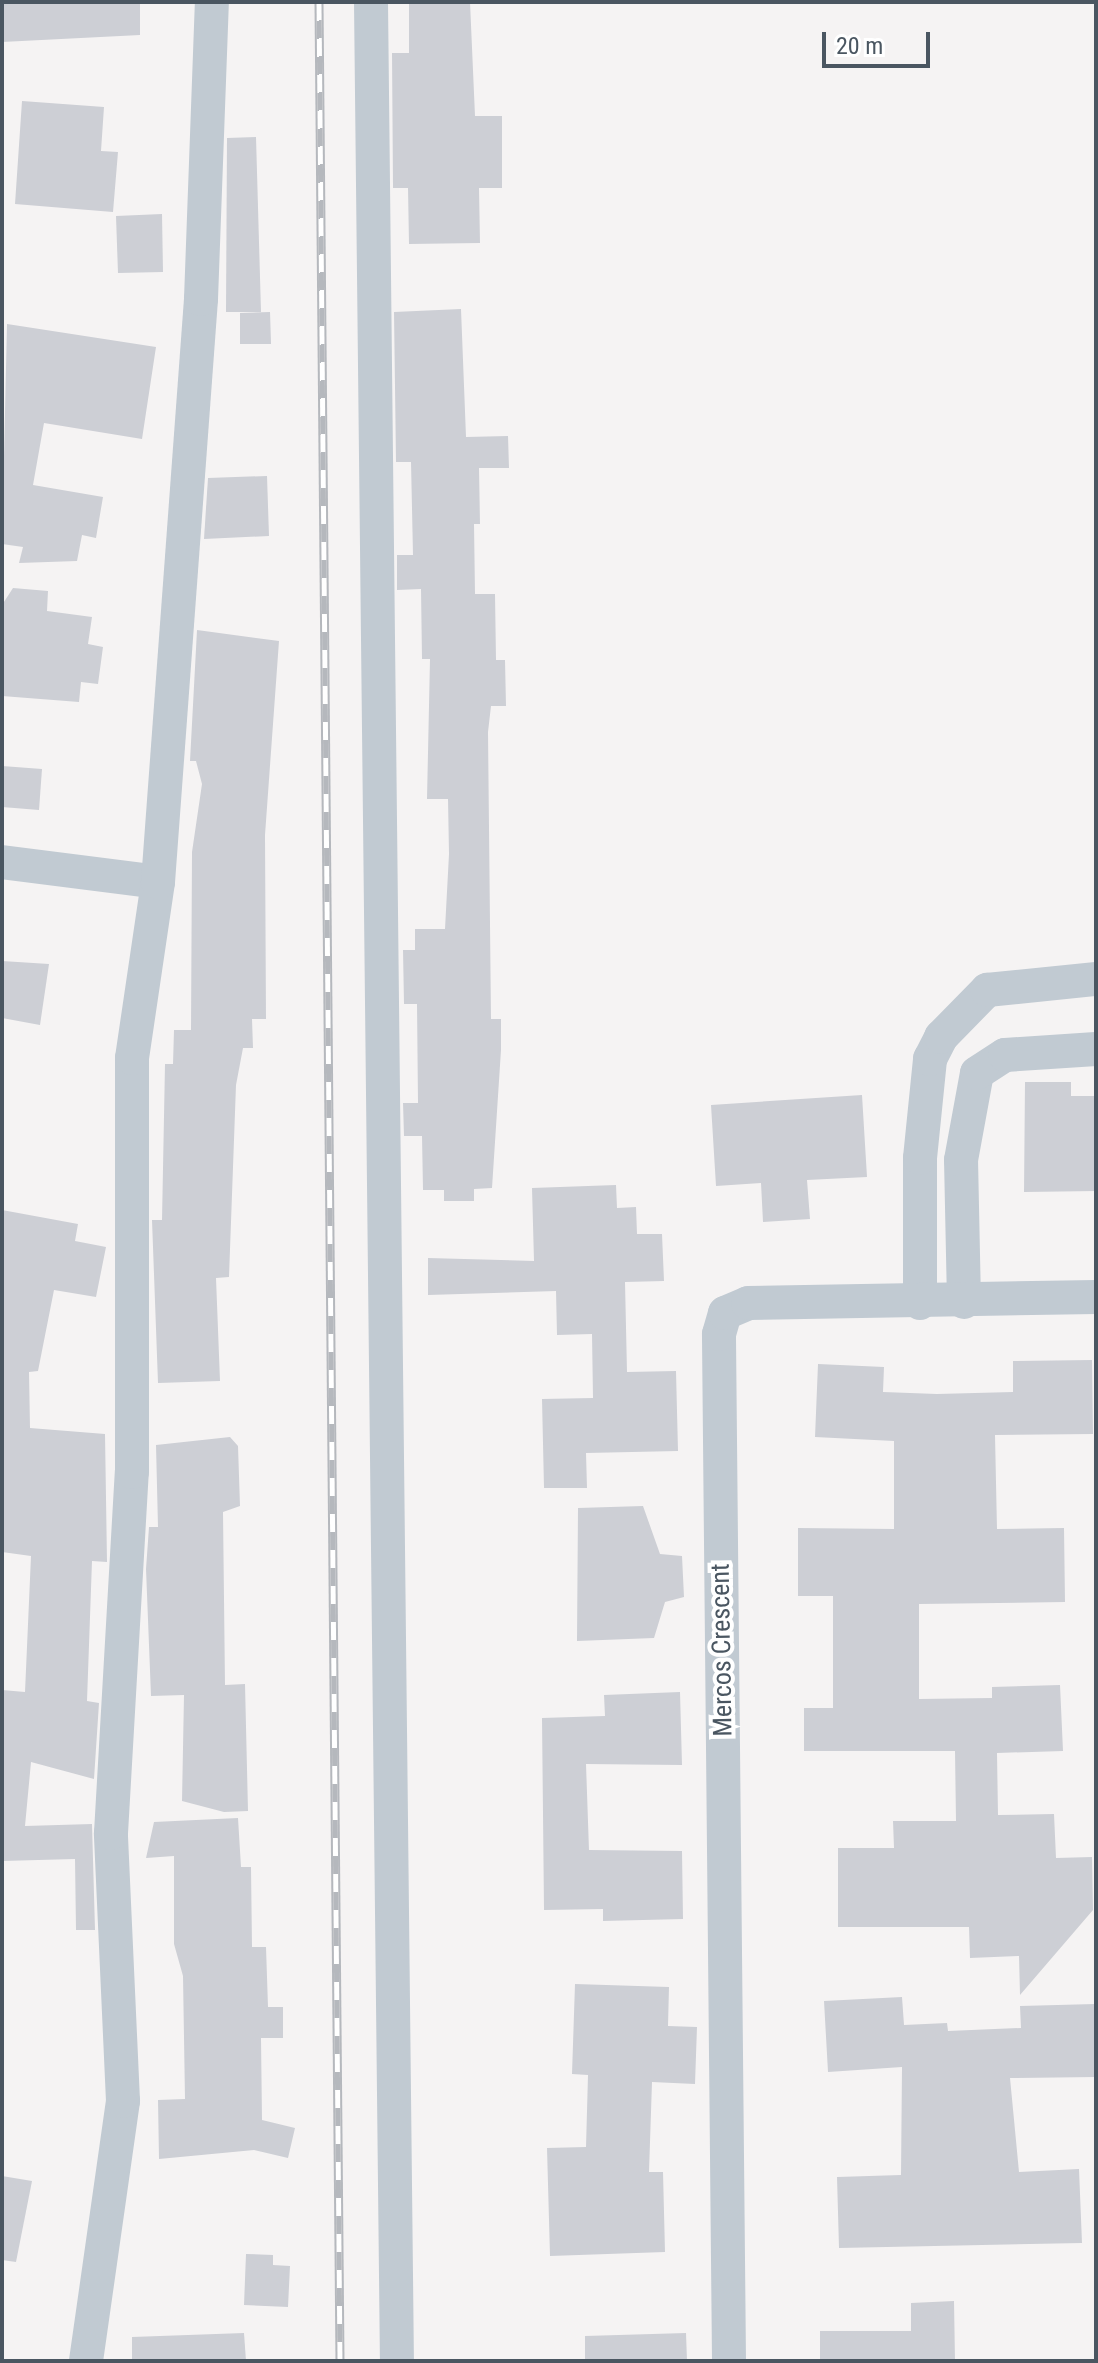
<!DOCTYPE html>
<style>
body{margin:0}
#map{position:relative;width:1098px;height:2363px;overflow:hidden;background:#f5f3f3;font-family:"Roboto Condensed",sans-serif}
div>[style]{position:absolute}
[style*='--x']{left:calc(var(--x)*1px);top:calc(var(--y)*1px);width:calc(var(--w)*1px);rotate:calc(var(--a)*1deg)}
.building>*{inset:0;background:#cdcfd5}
.street>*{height:34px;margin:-17px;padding:0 17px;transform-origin:17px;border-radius:17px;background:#c1cad2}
.rail>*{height:9px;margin-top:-4.5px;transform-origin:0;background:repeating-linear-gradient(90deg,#fff 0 18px,#b5b8bd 0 36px);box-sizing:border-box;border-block:2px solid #b5b8bd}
span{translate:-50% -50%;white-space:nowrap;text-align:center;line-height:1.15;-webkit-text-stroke:8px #fff;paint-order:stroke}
.street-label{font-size:26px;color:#4a5661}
.frame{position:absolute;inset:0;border:4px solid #4a5661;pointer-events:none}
.scale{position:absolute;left:822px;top:32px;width:108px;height:36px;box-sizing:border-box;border:4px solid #4a5661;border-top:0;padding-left:10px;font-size:24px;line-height:28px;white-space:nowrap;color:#4a5661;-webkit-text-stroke:6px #fff;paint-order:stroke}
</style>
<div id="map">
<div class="building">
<i style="clip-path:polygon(2px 2px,140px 2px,140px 35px,2px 42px)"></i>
<i style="clip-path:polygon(409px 2px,470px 2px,475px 116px,502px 116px,502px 188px,479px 188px,480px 243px,409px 244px,408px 188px,393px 188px,392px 53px,409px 53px)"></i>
<i style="clip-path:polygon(22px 101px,104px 107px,101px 151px,118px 152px,113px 212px,15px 204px)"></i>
<i style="clip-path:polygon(256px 137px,261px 312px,226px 312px,227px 138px)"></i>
<i style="clip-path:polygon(162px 214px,163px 272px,118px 273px,116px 216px)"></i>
<i style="clip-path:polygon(461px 309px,466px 437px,508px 436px,509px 468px,479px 468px,480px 524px,474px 524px,475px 594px,495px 594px,496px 660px,505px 660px,506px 706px,491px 706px,488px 732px,491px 1019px,501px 1019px,501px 1050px,492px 1188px,474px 1189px,474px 1201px,444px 1201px,444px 1190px,423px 1190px,422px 1136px,404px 1136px,403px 1103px,418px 1103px,417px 1004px,404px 1004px,403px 950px,415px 950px,415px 929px,445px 929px,449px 854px,448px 799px,427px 799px,430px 659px,422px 659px,421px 589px,397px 590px,397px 555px,413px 555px,411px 462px,396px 462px,394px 312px)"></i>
<i style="clip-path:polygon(270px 312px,271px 344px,240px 344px,240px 313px)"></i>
<i style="clip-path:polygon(7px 324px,156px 347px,142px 439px,44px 423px,33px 485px,103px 497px,96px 538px,82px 535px,77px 561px,19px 563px,23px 547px,2px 544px)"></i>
<i style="clip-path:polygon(267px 476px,269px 536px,204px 539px,208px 478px)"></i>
<i style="clip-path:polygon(13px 588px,48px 591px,47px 611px,92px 617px,88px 644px,103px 647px,98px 684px,81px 682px,79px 702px,2px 696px,2px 605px)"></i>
<i style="clip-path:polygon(197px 630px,279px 641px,265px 835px,266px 1019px,252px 1019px,253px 1048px,243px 1048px,236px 1085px,229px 1277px,216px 1278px,220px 1381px,158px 1383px,152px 1220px,162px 1220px,165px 1064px,173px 1064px,174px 1030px,191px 1030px,192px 852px,202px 784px,196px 761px,190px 761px)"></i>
<i style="clip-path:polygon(2px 766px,42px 769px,39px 810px,2px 807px)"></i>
<i style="clip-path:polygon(2px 961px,49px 964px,40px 1025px,2px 1018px)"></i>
<i style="clip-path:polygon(1025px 1082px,1071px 1082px,1071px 1096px,1096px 1096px,1096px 1191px,1024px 1192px)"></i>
<i style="clip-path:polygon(862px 1095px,867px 1177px,807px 1180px,810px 1219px,763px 1222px,761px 1183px,716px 1186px,711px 1105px)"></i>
<i style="clip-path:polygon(616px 1185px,617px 1208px,636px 1207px,637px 1234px,662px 1234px,664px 1281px,625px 1282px,627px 1372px,676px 1371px,678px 1451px,586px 1453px,587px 1488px,544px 1488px,542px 1399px,593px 1398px,592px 1334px,557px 1335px,556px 1291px,428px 1295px,428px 1258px,534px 1261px,532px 1188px)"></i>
<i style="clip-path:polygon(2px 1210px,78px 1224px,75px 1241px,106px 1247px,96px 1297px,54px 1290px,38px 1371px,29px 1372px,30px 1428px,105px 1434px,107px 1562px,92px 1561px,87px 1701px,99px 1703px,94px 1779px,31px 1762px,25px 1826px,92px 1824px,95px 1930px,76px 1930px,75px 1859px,2px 1861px,2px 1690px,25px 1692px,31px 1556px,2px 1552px)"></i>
<i style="clip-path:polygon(1092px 1360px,1093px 1434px,995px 1435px,997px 1529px,1064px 1528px,1065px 1602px,919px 1604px,919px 1699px,992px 1698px,992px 1687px,1060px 1685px,1063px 1751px,997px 1753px,998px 1815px,1054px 1814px,1056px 1858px,1092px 1857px,1093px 1910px,1020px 1995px,1019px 1956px,970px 1958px,969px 1927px,838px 1927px,838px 1848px,894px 1848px,893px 1821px,956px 1821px,955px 1751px,804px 1751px,804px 1708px,833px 1708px,833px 1596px,798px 1596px,798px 1528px,894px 1529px,894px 1441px,815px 1437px,818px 1364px,884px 1367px,883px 1392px,937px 1394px,1013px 1392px,1013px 1361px)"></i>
<i style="clip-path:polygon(230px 1437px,238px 1446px,240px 1506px,223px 1512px,225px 1685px,245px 1684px,248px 1811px,224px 1812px,182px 1801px,184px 1695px,151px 1696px,146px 1569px,149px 1527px,158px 1527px,156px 1445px)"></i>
<i style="clip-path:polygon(643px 1506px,660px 1554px,682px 1556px,684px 1597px,665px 1602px,654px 1638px,577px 1641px,578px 1508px)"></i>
<i style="clip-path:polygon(680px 1692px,682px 1765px,586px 1764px,589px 1850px,682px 1851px,683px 1919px,603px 1921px,603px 1909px,544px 1910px,542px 1718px,605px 1716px,604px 1695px)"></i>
<i style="clip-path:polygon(238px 1818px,241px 1867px,251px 1867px,252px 1947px,266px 1947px,268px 2007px,283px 2007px,283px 2038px,261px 2038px,262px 2120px,295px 2128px,288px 2158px,254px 2150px,159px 2159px,158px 2100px,185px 2099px,183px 1976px,174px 1944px,174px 1856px,146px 1858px,154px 1822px)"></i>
<i style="clip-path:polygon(575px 1984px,669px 1987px,668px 2026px,697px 2027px,695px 2084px,652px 2082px,649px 2172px,663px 2172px,665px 2252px,550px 2256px,547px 2148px,586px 2147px,588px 2075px,572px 2074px)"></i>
<i style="clip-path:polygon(902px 1997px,904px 2025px,947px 2023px,948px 2031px,1021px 2028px,1020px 2006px,1095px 2004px,1096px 2077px,1010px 2078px,1019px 2172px,1079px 2169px,1082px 2243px,839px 2248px,837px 2177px,901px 2175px,902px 2067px,828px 2072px,824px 2001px)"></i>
<i style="clip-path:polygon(2px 2176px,32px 2181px,16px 2262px,2px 2260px)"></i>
<i style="clip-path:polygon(246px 2254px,273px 2255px,273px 2265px,290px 2266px,288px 2307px,244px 2305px)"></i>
<i style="clip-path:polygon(954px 2301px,955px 2361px,820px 2361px,820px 2331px,911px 2331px,911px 2303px)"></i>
<i style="clip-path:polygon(244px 2333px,246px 2361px,132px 2361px,132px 2337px)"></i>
<i style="clip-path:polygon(686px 2333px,687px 2361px,585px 2361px,585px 2336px)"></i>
</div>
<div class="street">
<i style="--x:371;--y:2;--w:2359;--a:89.37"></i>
<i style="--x:2;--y:862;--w:157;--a:7.3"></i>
<i style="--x:964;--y:1302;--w:142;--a:-91.2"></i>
<i style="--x:961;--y:1160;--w:88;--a:-79.6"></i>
<i style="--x:977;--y:1073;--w:33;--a:-33"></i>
<i style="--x:1005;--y:1055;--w:91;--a:-3.8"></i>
<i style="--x:920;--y:1303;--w:145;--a:-90"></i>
<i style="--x:920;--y:1158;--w:100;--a:-84.2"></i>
<i style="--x:930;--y:1059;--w:25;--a:-63"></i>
<i style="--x:941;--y:1037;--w:66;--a:-45.6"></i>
<i style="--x:987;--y:990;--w:110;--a:-5.8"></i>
<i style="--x:86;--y:2361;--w:263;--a:-81.9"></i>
<i style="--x:123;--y:2101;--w:268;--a:-92.6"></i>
<i style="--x:111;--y:1833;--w:362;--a:-86.7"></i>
<i style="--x:132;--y:1472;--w:414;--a:-90"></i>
<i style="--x:132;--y:1058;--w:178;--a:-81.6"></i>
<i style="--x:158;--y:882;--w:585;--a:-85.78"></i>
<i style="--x:201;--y:299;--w:297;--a:-87.9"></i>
<i style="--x:729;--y:2361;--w:1027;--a:-90.56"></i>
<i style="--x:719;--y:1334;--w:22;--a:-74"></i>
<i style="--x:725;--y:1313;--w:25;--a:-23"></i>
<i style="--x:748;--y:1303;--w:348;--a:-1"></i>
</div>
<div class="rail">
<i style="--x:319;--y:2;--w:2359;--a:89.49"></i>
</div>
<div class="street-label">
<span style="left:722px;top:1650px;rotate:-91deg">Mercos Crescent</span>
</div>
<div class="frame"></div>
<div class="scale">20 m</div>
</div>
